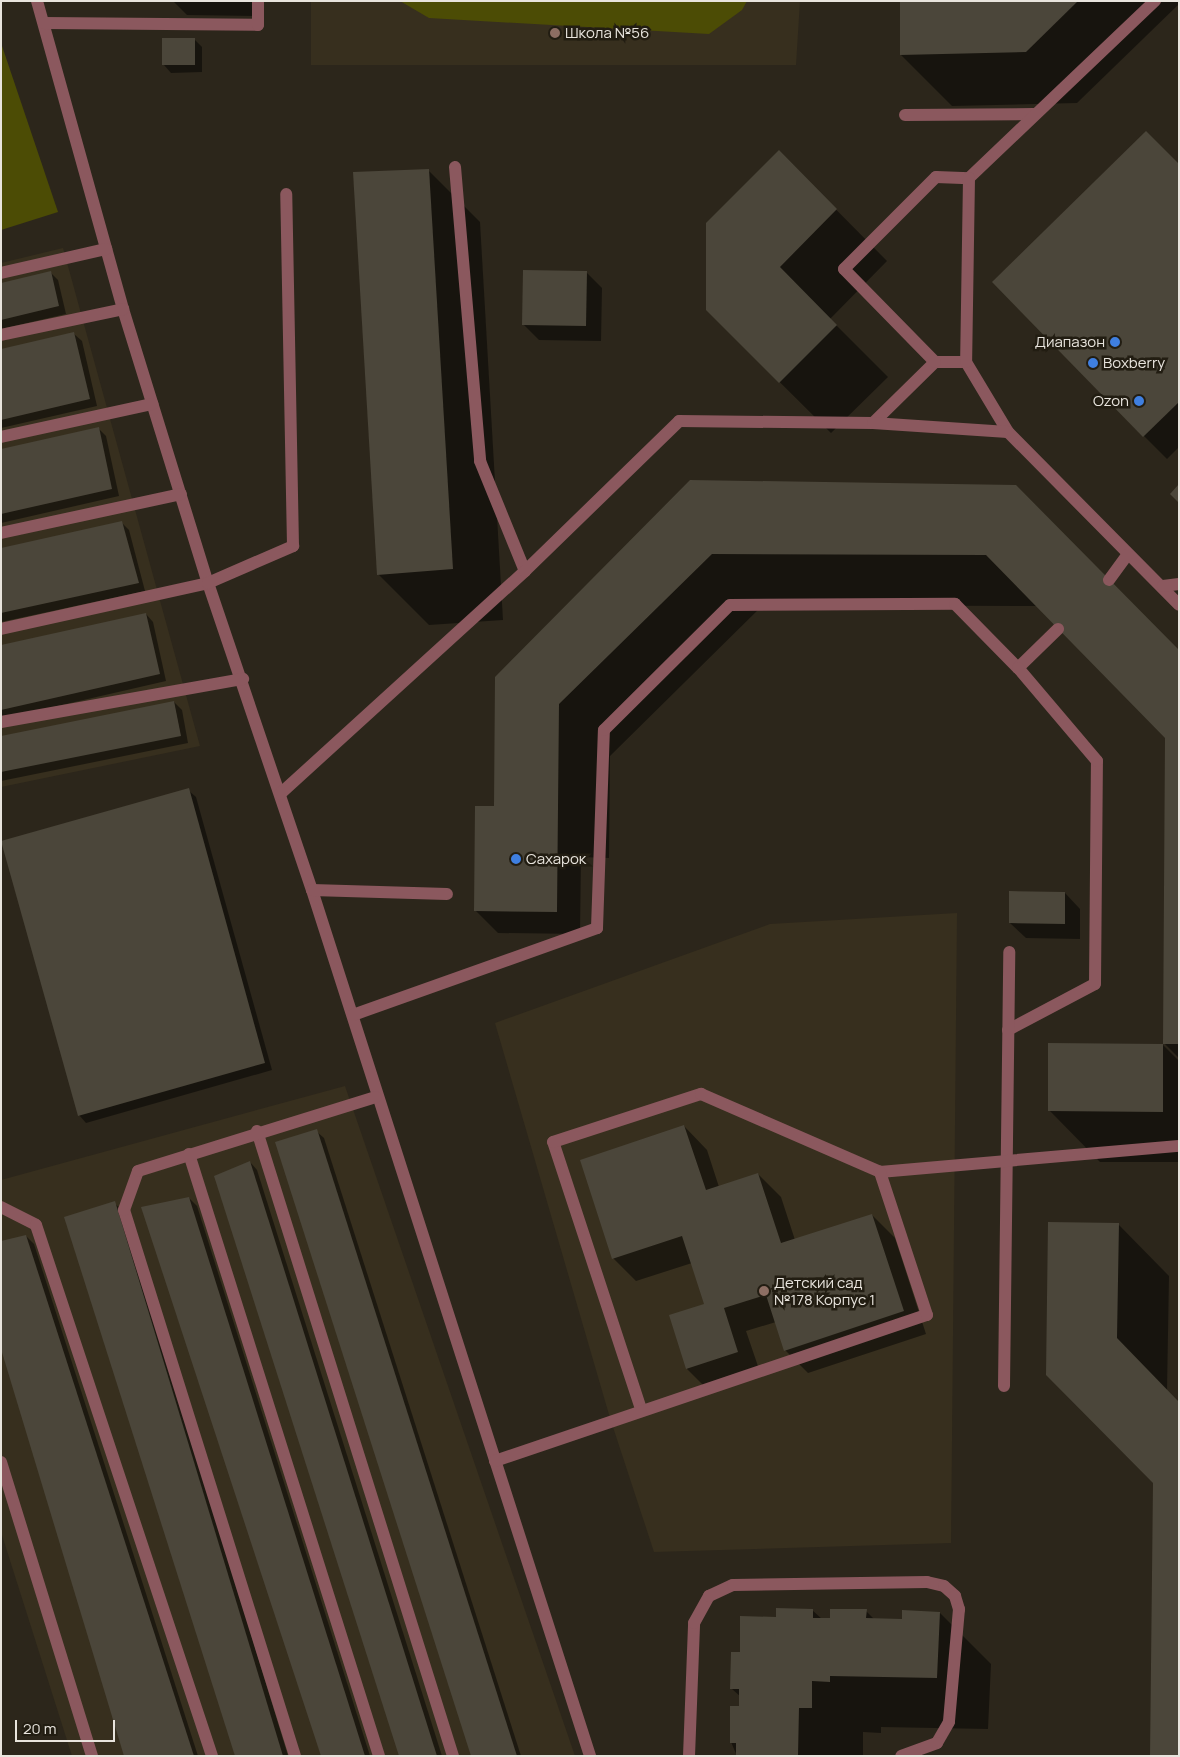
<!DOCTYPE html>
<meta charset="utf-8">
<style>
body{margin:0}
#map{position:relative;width:1180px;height:1757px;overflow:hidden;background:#2c261b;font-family:Manrope,sans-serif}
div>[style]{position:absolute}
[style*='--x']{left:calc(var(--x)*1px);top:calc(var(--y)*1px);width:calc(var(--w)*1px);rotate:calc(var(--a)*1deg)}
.built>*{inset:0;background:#372f1e}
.green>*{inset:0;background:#4c4c05}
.shadow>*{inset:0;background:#0007}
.building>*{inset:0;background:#4b463a}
.lane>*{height:12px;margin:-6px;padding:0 6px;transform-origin:6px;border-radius:6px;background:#8b585e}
.dots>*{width:14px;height:14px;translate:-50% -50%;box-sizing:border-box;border:2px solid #221d12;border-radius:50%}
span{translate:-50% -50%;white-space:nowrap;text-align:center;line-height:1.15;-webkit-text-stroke:5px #221d12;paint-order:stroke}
.poi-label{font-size:15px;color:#e8e4dd}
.left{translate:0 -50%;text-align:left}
.right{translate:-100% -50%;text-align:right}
.frame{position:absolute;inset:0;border:2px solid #e8e4dd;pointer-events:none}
.scale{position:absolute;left:15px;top:1720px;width:100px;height:22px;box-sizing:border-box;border:2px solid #e8e4dd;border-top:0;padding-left:6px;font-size:15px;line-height:18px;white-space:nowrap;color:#e8e4dd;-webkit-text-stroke:4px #221d12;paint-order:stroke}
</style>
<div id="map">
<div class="built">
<i style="clip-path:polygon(311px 1px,800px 1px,796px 65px,311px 65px)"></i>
<i style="clip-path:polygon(63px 248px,200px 746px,1px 787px,1px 263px)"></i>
<i style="clip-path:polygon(957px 913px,951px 1543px,654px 1552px,610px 1418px,495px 1023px,770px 924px)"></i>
<i style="clip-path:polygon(345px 1086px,575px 1756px,72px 1756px,1px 1532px,1px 1180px)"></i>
</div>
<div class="green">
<i style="clip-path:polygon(400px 1px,747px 1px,742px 10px,709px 34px,429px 18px)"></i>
<i style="clip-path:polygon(1px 43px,58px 212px,1px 230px)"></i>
</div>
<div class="shadow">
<i style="clip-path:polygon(173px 1px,255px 1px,255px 16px,187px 15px)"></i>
<i style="clip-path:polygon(901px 1px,1179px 1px,1179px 4px,1077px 103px,952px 106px,901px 55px)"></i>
<i style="clip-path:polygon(194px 39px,202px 47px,202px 72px,171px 73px,164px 65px)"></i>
<i style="clip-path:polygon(779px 152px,887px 261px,830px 319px,888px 377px,831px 433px,707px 310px)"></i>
<i style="clip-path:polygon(1179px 165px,1179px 447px,1167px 459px,1144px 436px)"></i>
<i style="clip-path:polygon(429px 171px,480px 222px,503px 620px,429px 625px,378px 574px)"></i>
<i style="clip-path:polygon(50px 272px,58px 280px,66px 314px,1px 329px,1px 284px)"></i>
<i style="clip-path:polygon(586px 272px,602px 288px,601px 341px,539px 340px,524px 325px)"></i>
<i style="clip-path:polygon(74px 334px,82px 341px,97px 406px,1px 428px,1px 351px)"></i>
<i style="clip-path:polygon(98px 428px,106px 436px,119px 496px,1px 523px,1px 450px)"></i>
<i style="clip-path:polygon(691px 481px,1015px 486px,1179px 651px,1179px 1058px,1164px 1043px,1167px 737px,1037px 606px,763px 605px,610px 756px,609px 858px,581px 857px,580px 934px,498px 933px,475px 910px,497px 808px)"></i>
<i style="clip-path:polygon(121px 522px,129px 530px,145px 591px,1px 622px,1px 549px)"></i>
<i style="clip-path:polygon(146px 614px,153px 622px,166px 681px,1px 719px,1px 646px)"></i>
<i style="clip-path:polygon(174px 702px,182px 710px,188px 743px,1px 781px,1px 737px)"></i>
<i style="clip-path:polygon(188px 790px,196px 797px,272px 1070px,86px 1123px,79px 1115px)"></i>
<i style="clip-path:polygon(1065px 893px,1080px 909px,1080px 939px,1026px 938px,1010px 923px)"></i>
<i style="clip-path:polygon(1163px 1045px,1179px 1061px,1179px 1162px,1100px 1162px,1049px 1110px)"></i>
<i style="clip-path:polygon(684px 1126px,707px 1150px,719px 1187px,758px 1174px,781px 1197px,795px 1240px,872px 1215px,895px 1238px,926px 1334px,808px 1373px,785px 1350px,776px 1322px,746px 1331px,761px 1375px,710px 1392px,687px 1369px,705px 1304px,692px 1263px,636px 1281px,613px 1258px)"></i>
<i style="clip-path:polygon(316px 1131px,324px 1138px,521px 1756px,472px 1756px)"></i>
<i style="clip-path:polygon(250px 1162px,257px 1170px,442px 1756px,400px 1756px)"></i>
<i style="clip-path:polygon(189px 1198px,197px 1206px,370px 1756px,322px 1756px)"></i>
<i style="clip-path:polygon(114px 1203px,122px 1210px,288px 1756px,237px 1756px)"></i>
<i style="clip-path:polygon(1049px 1223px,1118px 1224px,1169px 1276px,1167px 1391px,1154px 1483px)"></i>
<i style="clip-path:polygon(26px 1236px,34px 1244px,198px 1756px,126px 1756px)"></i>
<i style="clip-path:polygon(812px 1610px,822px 1619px,831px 1619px,866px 1611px,875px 1620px,903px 1620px,940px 1613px,991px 1664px,988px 1729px,881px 1727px,881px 1733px,863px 1732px,863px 1756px,737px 1756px,731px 1742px,741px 1697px,732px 1689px,741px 1654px,778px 1619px)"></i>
</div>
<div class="building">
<i style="clip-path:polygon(900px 1px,1078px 1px,1026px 52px,900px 55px)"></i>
<i style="clip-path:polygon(162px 38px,195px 38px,195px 65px,162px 65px)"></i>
<i style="clip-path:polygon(1146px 131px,1179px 164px,1179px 402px,1143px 437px,992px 282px)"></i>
<i style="clip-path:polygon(779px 150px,837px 209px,780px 267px,837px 325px,779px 383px,706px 310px,706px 223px)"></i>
<i style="clip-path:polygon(429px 169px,453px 569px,377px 575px,353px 172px)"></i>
<i style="clip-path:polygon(523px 270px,587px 271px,586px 326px,522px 325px)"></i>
<i style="clip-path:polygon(51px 271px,59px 306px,1px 320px,1px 283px)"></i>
<i style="clip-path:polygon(74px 332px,90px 399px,1px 420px,1px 349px)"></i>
<i style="clip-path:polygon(99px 427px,112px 489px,1px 514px,1px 449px)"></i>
<i style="clip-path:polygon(690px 480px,1016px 485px,1179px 650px,1179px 1044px,1163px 1044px,1165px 738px,986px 555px,712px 554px,559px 704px,557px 912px,474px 911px,475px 806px,494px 806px,495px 677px)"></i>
<i style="clip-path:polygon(1179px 484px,1179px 503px,1170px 494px)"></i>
<i style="clip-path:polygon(122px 521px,139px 583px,1px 613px,1px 548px)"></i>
<i style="clip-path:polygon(146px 613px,160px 674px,1px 710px,1px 645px)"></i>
<i style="clip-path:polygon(174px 701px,181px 736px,1px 772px,1px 736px)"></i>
<i style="clip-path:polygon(189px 788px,265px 1063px,78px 1116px,1px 841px)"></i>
<i style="clip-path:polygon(1009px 891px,1065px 892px,1065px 924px,1009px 923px)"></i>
<i style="clip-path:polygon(1048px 1043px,1163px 1044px,1163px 1112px,1048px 1111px)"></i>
<i style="clip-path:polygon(684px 1125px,706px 1190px,758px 1173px,781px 1243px,872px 1214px,904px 1311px,784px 1351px,766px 1295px,724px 1308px,738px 1352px,686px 1369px,669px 1315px,704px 1304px,682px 1236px,612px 1259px,580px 1160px)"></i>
<i style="clip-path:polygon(317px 1129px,517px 1756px,471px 1756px,275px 1142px)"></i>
<i style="clip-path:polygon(250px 1161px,437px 1756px,399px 1756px,214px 1176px)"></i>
<i style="clip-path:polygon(189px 1197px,365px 1756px,321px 1756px,141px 1207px)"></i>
<i style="clip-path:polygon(115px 1201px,283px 1756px,235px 1756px,64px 1217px)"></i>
<i style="clip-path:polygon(1048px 1222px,1119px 1223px,1117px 1338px,1179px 1402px,1179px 1756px,1150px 1756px,1153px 1483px,1046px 1375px)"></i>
<i style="clip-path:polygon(26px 1235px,194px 1756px,124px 1756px,1px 1349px,1px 1241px)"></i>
<i style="clip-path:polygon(776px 1608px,813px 1609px,813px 1618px,830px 1618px,830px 1609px,867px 1609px,866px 1618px,902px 1619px,902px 1610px,940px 1612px,937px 1678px,830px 1676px,830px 1682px,812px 1681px,812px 1708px,799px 1708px,798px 1756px,736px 1756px,736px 1743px,730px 1743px,730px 1706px,739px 1706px,739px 1689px,730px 1689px,731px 1652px,740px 1652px,740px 1616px,776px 1617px)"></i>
</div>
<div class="lane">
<i style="--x:37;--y:1;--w:320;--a:74.4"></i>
<i style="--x:123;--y:309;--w:287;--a:72.8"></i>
<i style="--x:208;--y:583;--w:324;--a:71.3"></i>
<i style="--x:312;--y:890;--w:910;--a:72.2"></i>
<i style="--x:44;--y:23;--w:214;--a:0.5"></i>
<i style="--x:258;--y:25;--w:24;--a:-90"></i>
<i style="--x:905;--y:115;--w:129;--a:-0.4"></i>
<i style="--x:455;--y:167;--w:295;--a:85.1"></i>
<i style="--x:480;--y:461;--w:119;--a:67.8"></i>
<i style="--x:969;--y:178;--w:257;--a:-43.6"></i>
<i style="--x:1;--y:273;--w:108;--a:-12.9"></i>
<i style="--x:1;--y:335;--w:125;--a:-12"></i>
<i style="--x:935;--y:362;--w:31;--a:0"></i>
<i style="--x:966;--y:362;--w:82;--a:59"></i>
<i style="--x:1008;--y:432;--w:243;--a:45.3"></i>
<i style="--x:873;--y:423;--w:87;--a:-44.5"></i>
<i style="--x:935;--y:362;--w:130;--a:-134.4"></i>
<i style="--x:844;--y:269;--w:130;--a:-45"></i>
<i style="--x:936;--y:177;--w:33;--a:2"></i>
<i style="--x:969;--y:178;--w:184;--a:90.9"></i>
<i style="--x:1;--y:437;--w:155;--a:-12.3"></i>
<i style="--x:1;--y:533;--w:184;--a:-12.2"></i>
<i style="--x:1109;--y:580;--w:31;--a:-54"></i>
<i style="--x:1163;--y:586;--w:16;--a:-7"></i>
<i style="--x:1;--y:629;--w:212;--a:-12.5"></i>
<i style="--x:208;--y:583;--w:93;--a:-23.5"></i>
<i style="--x:293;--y:546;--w:352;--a:-91.1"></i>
<i style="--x:1;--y:722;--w:246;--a:-10.1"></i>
<i style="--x:280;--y:794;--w:331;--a:-42.3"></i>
<i style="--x:525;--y:571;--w:215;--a:-44.2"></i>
<i style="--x:679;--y:421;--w:194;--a:0.6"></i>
<i style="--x:873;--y:423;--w:135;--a:3.8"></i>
<i style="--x:312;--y:890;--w:135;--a:1.7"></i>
<i style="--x:353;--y:1015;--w:259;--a:-19.6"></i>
<i style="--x:597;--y:928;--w:198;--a:-88"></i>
<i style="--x:604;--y:730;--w:177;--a:-44.8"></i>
<i style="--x:730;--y:605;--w:225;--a:-0.3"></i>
<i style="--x:955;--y:604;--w:90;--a:45.5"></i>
<i style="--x:1018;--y:668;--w:56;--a:-44.3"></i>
<i style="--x:1008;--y:1030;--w:98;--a:-27.9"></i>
<i style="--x:1095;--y:984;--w:223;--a:-89.5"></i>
<i style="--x:1097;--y:761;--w:122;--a:-130.3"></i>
<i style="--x:257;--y:1131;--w:655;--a:72.59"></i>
<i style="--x:189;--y:1154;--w:631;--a:72.48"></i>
<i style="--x:1;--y:1207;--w:39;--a:27"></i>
<i style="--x:36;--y:1225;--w:559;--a:71.66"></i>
<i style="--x:1004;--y:1386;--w:434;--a:-89.3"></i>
<i style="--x:641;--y:1409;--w:281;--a:-108.2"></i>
<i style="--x:553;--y:1142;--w:156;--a:-18"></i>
<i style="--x:701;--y:1094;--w:195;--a:23.5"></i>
<i style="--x:880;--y:1172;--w:300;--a:-5"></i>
<i style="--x:495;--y:1461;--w:456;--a:-18.7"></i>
<i style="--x:927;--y:1315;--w:151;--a:-108.2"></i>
<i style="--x:1;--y:1462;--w:308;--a:72.8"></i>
<i style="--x:295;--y:1756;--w:572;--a:-107.39"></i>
<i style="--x:124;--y:1210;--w:41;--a:-70.3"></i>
<i style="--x:138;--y:1171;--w:249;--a:-17.3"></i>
<i style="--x:689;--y:1756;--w:133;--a:-87.8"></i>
<i style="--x:694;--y:1623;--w:31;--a:-61"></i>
<i style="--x:709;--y:1596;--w:26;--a:-25"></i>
<i style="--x:733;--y:1585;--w:194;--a:-0.9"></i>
<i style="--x:927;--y:1582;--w:17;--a:13"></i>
<i style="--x:944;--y:1586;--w:15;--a:42"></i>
<i style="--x:955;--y:1596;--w:14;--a:73"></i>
<i style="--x:959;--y:1609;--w:113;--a:95.1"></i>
<i style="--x:949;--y:1722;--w:24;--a:120"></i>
<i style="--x:937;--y:1743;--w:38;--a:160"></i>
</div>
<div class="dots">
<i style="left:555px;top:33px;background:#8d6e63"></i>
<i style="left:1115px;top:342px;background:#3f7fe0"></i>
<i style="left:1093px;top:363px;background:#3f7fe0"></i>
<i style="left:1139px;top:401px;background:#3f7fe0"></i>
<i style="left:516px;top:859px;background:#3f7fe0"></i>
<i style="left:764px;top:1291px;background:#8d6e63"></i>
</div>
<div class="poi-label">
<span class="left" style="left:565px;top:33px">Школа №56</span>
<span class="right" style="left:1105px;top:342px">Диапазон</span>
<span class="left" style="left:1103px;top:363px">Boxberry</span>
<span class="right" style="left:1129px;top:401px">Ozon</span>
<span class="left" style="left:526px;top:859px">Сахарок</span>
<span class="left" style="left:774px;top:1291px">Детский сад<br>№178 Корпус 1</span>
</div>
<div class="frame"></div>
<div class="scale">20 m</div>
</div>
